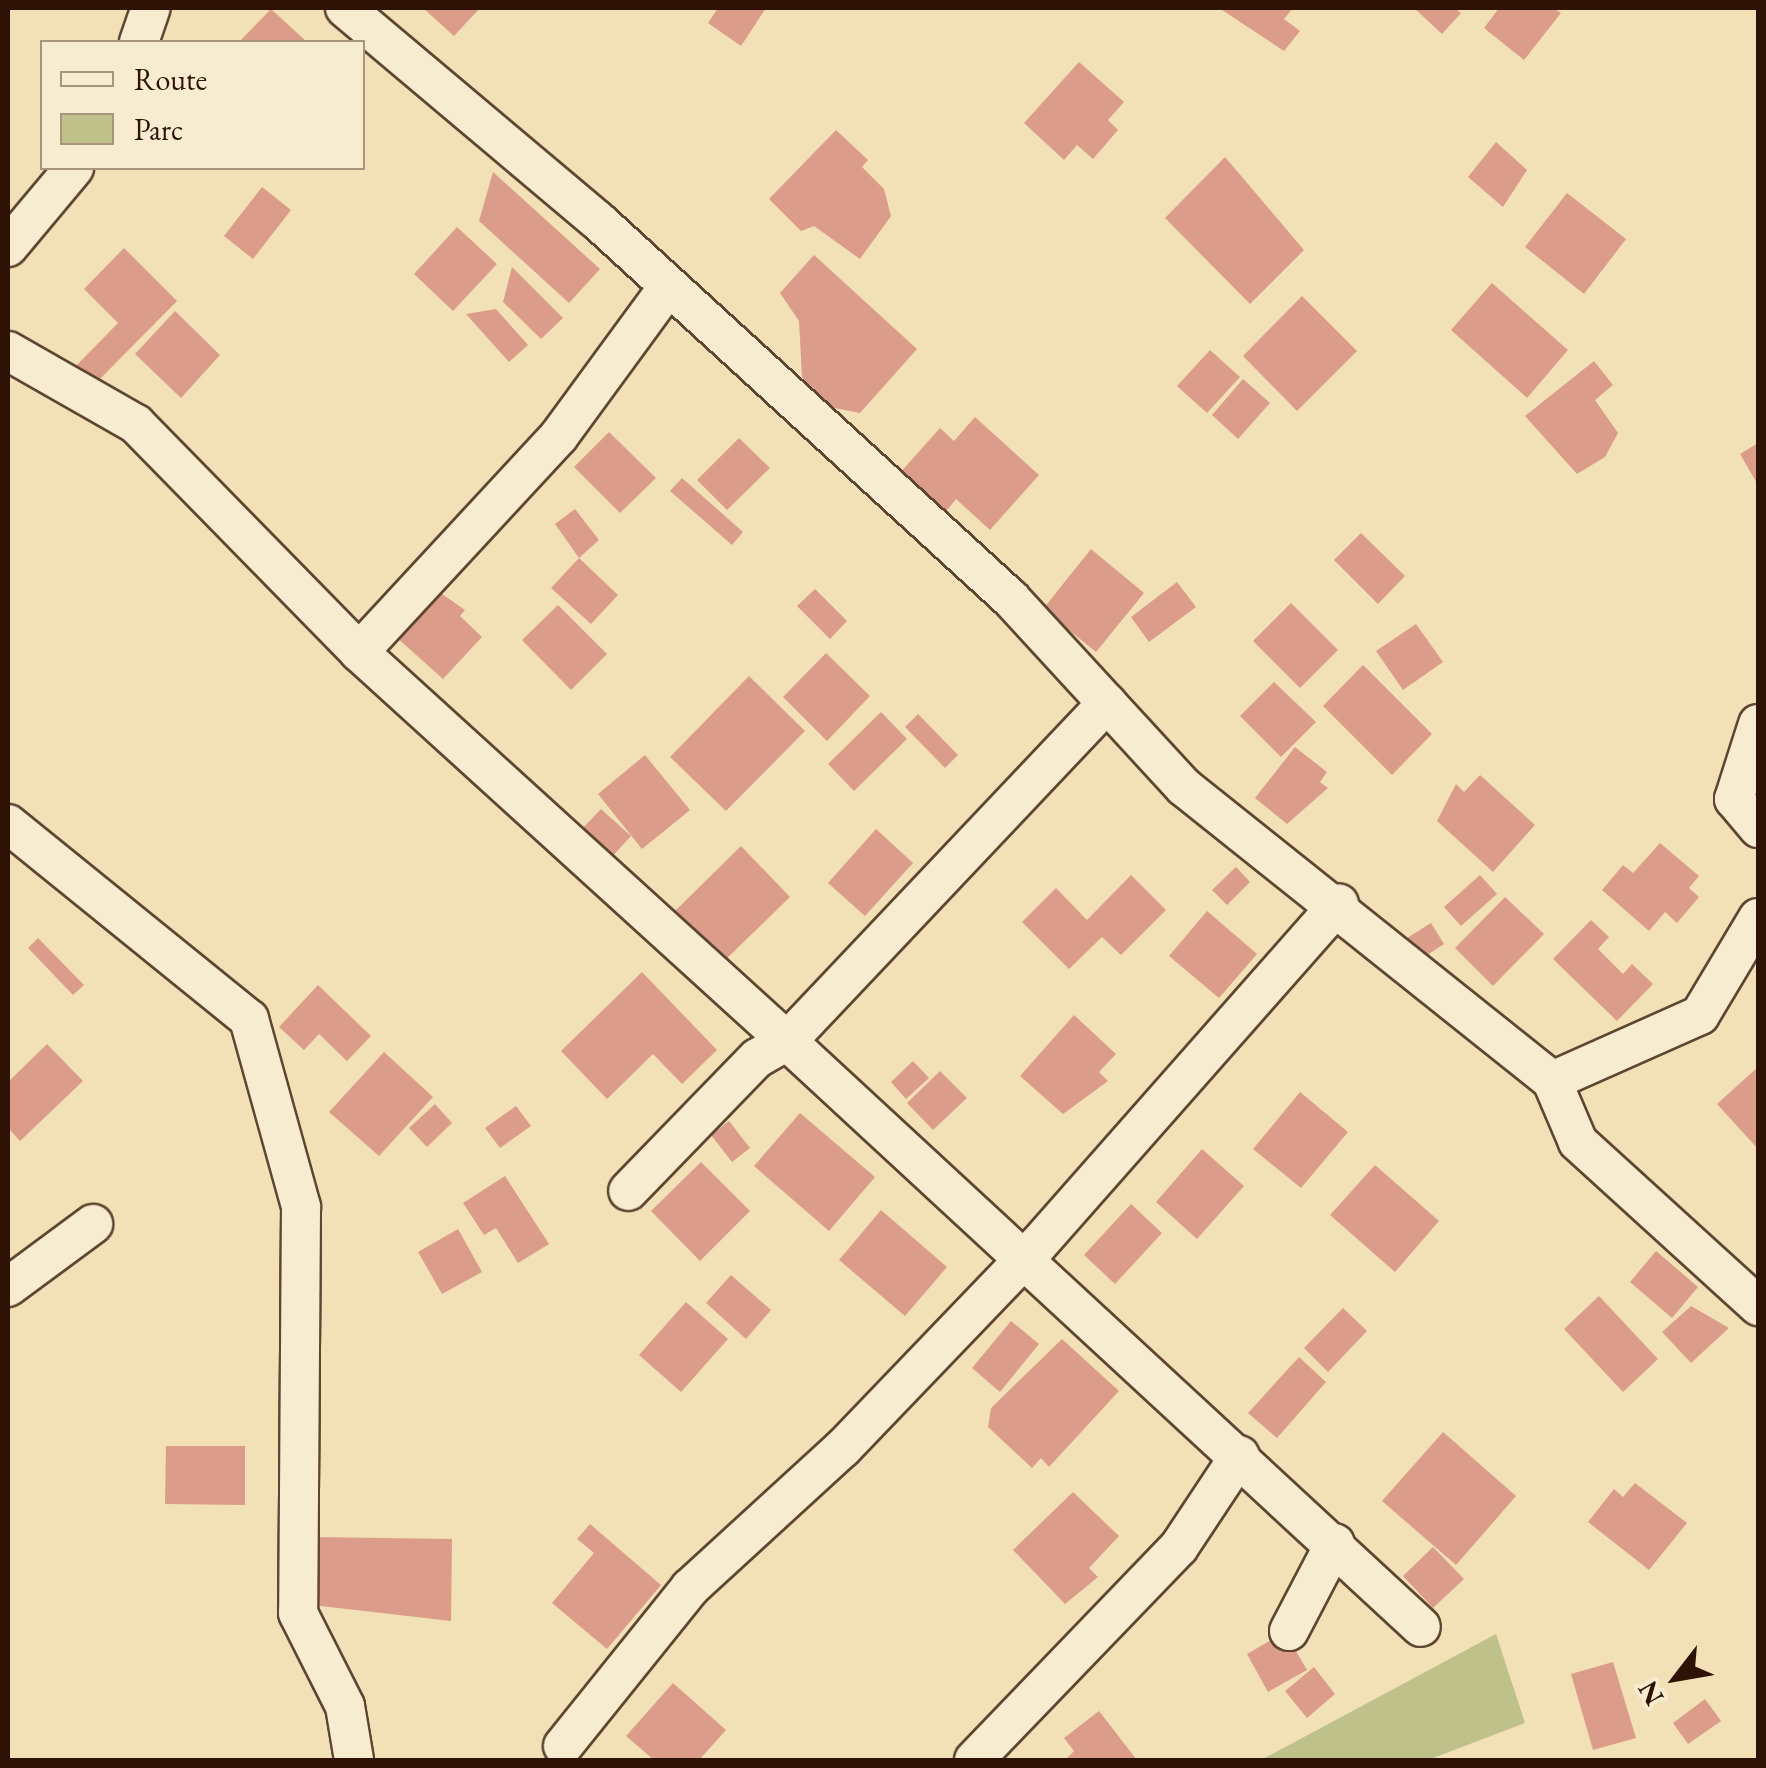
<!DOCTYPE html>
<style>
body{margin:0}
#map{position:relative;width:1766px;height:1768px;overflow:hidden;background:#f2e1b6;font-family:"EB Garamond",serif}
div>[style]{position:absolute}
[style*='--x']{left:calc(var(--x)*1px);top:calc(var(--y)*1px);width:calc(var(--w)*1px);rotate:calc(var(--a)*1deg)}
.green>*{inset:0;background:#bfc18a}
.building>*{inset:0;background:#db9d89}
.roads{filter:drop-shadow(2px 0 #5f4632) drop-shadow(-2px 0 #5f4632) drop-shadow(0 2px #5f4632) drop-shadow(0 -2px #5f4632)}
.minor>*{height:38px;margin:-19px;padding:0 19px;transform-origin:19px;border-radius:19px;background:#f7ecd0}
span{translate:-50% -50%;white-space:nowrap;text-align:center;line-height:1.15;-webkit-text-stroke:8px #f7ecd0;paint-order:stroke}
.frame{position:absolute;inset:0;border:10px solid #2e1206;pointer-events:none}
.legend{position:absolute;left:40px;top:40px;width:325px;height:130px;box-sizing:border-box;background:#f7ecd0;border:2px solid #a7957f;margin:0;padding:12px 18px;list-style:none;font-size:30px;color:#2e1206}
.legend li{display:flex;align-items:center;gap:20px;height:50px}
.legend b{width:50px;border:2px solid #a7957f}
.north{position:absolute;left:1626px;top:1628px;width:100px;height:100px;-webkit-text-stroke:8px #f7ecd0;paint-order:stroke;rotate:239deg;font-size:28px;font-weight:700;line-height:40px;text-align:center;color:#2e1206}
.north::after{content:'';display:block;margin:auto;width:35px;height:45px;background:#2e1206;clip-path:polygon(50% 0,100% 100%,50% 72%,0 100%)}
</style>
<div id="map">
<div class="green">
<i style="clip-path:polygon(1496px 1634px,1525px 1723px,1428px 1760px,1261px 1760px)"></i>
</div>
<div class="building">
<i style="clip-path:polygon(423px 8px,480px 8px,454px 36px)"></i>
<i style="clip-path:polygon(718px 8px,766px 8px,741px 46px,708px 23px)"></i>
<i style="clip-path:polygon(1219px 8px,1293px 8px,1284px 19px,1300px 31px,1284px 51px)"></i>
<i style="clip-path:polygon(1414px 8px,1455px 8px,1461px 13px,1442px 34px)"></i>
<i style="clip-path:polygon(1499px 8px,1553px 8px,1561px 13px,1524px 60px,1484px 28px)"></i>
<i style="clip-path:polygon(271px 9px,307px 42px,239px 42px)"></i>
<i style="clip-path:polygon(1079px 62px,1124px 102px,1108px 120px,1118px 130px,1093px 159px,1077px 145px,1064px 160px,1024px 123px)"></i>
<i style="clip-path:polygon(836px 130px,868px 160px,862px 167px,884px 189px,891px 216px,860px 259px,814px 226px,801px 231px,769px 199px)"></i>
<i style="clip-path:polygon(1496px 142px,1527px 170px,1503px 207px,1468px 177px)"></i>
<i style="clip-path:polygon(1225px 157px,1304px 250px,1250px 304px,1165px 218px)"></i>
<i style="clip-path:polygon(493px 172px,600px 269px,569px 303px,479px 221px)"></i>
<i style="clip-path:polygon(262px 187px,291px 210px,253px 259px,224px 236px)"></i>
<i style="clip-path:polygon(1567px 193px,1626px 239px,1584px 294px,1525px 247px)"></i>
<i style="clip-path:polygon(457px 227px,497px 264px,453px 311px,414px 274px)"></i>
<i style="clip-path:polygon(124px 248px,177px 301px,95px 384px,76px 366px,118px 323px,84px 289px)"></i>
<i style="clip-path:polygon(814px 255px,917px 349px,860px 413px,829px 407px,802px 377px,799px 321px,780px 293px)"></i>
<i style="clip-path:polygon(512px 267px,563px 318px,541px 339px,503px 302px)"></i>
<i style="clip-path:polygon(1492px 283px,1568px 350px,1527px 398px,1451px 330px)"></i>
<i style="clip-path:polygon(1302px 296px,1357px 351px,1297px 411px,1243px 356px)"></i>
<i style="clip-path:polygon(496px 309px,528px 345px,509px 362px,466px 314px)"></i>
<i style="clip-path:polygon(175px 311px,220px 355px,181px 398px,135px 354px)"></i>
<i style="clip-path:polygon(1210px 350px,1240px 377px,1207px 413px,1177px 386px)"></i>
<i style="clip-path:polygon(1594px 361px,1613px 385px,1595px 400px,1618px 433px,1605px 457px,1577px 474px,1525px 416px)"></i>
<i style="clip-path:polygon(1243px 379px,1270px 403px,1238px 439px,1212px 415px)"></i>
<i style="clip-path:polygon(975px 417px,1039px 475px,990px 530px,956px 499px,943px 515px,898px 475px,940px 428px,954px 441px)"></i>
<i style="clip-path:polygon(609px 432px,656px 478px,620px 513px,574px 467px)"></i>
<i style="clip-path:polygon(739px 438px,770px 468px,727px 510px,697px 480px)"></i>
<i style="clip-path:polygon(1758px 443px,1758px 485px,1740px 454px)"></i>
<i style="clip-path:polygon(682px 478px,743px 532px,732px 545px,670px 491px)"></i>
<i style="clip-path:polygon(575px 509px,599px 540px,579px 558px,618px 595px,591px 624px,551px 588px,579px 558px,555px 524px)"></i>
<i style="clip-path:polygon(1361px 533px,1405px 576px,1378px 604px,1334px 560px)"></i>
<i style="clip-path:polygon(1091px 549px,1144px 593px,1096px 652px,1043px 609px)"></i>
<i style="clip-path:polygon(1177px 582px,1196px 607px,1149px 642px,1131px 617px)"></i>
<i style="clip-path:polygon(429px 585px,465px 610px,460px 616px,482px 637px,443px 679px,386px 628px)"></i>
<i style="clip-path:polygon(815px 589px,847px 621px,830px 639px,797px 606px)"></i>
<i style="clip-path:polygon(1291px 603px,1338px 650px,1300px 688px,1253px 641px)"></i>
<i style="clip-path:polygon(558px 605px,607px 654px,571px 690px,522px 640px)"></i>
<i style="clip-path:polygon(1416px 624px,1443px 662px,1403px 690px,1376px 651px)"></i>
<i style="clip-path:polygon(826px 653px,870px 696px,827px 741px,783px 697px)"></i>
<i style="clip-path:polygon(1363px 665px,1432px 734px,1392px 775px,1323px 706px)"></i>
<i style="clip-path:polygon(749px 676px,805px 731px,726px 811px,670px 757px)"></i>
<i style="clip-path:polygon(1274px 682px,1316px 722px,1281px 757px,1240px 716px)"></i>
<i style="clip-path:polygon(881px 712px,907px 739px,854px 791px,828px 764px)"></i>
<i style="clip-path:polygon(918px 714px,958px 755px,945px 768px,905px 727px)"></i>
<i style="clip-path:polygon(1295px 747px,1327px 772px,1320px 782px,1328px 788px,1287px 824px,1255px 798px)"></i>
<i style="clip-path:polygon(645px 755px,690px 810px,642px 849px,598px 794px)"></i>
<i style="clip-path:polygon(1480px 775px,1535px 825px,1493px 872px,1437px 821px,1456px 784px,1464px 792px)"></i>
<i style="clip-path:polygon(601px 809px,631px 836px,608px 861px,578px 833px)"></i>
<i style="clip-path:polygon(876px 829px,913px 863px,865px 916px,828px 883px)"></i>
<i style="clip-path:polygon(1660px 843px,1699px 876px,1689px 888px,1699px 897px,1677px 923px,1665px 912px,1649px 931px,1602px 890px,1623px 865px,1633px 873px)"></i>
<i style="clip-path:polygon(741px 846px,790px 897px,721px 964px,672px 914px)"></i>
<i style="clip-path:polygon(1236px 867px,1250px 882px,1227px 905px,1212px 890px)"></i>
<i style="clip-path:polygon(1131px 875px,1166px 910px,1121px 955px,1102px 937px,1069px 969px,1022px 922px,1056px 888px,1087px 920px)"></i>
<i style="clip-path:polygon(1480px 875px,1497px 894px,1461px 926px,1444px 907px)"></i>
<i style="clip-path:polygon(1505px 897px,1544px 934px,1493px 986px,1455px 948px)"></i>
<i style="clip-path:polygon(1207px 911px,1257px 954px,1219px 998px,1169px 956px)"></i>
<i style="clip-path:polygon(1591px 920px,1609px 937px,1598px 949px,1623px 974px,1632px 964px,1653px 984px,1617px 1021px,1553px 959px)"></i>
<i style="clip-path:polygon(1431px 923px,1444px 944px,1421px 959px,1407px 938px)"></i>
<i style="clip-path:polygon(38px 938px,84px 985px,73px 995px,28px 948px)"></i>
<i style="clip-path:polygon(642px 972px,717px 1050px,682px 1084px,653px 1054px,607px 1099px,561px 1051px)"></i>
<i style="clip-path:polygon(318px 985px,371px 1036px,347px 1061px,319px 1034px,304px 1050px,279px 1027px)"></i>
<i style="clip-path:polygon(1074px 1015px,1116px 1054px,1099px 1072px,1108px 1081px,1063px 1114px,1020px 1076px)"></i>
<i style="clip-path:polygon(47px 1044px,83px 1081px,20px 1141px,8px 1128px,8px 1082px)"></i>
<i style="clip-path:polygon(384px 1052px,433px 1097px,379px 1156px,329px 1112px)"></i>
<i style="clip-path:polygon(913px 1061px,929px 1078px,906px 1099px,891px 1082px)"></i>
<i style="clip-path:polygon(1758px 1067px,1758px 1149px,1717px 1104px)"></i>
<i style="clip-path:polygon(940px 1071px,967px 1098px,933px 1130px,907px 1103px)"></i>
<i style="clip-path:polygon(1300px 1092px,1348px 1132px,1301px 1188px,1253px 1149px)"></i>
<i style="clip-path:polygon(435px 1104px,452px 1123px,427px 1147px,409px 1128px)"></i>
<i style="clip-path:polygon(516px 1106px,531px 1126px,500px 1148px,485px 1128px)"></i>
<i style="clip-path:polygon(800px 1113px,875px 1177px,829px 1231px,754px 1166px)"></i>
<i style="clip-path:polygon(729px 1121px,750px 1148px,732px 1162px,711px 1135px)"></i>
<i style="clip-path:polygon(1202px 1149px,1244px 1186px,1197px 1239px,1156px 1202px)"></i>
<i style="clip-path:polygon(701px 1162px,750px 1211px,700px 1261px,651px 1211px)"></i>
<i style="clip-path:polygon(1375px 1165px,1439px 1221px,1395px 1272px,1330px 1215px)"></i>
<i style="clip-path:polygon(505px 1176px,549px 1244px,518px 1263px,496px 1228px,484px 1235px,463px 1203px)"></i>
<i style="clip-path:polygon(1131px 1204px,1162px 1233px,1115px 1284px,1084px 1255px)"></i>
<i style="clip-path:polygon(881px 1210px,947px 1267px,905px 1316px,839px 1260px)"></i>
<i style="clip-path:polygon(458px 1229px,482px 1272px,442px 1294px,418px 1252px)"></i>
<i style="clip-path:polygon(1656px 1251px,1698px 1287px,1672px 1318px,1630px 1282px)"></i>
<i style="clip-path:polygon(731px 1275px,771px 1310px,746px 1339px,706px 1303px)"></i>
<i style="clip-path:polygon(1599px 1296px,1658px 1359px,1623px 1392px,1564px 1329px)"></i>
<i style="clip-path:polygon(686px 1302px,728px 1339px,681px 1392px,639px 1355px)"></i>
<i style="clip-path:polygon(1691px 1306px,1729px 1328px,1691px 1363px,1662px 1332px)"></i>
<i style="clip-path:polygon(1343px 1308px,1367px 1331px,1328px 1372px,1304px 1348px)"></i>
<i style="clip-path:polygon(1011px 1321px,1039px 1344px,1000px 1392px,972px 1368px)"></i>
<i style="clip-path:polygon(1062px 1339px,1119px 1391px,1049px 1467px,1041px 1458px,1032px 1468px,988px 1427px,991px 1408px)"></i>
<i style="clip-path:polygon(1299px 1357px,1326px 1382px,1277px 1438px,1248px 1413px)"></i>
<i style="clip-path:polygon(1443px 1432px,1516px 1496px,1456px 1565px,1382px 1501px)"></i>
<i style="clip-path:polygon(166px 1446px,245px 1446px,245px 1505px,165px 1504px)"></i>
<i style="clip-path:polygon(1635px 1483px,1687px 1523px,1649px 1570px,1588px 1522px,1614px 1489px,1623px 1497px)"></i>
<i style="clip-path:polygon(1073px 1492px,1119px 1536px,1089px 1568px,1098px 1577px,1065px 1604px,1013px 1550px)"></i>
<i style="clip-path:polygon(590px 1524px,661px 1585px,607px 1649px,552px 1603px,594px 1553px,577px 1539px)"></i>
<i style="clip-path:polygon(313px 1537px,452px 1539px,451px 1621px,312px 1605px)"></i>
<i style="clip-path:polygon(1433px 1547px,1464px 1579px,1433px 1608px,1403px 1576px)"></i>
<i style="clip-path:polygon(1285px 1632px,1307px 1670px,1268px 1692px,1247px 1654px)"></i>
<i style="clip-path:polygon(1613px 1662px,1636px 1738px,1593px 1750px,1571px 1674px)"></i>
<i style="clip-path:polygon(1314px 1667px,1335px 1694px,1307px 1718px,1285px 1691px)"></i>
<i style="clip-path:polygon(673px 1683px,726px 1730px,699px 1760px,654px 1760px,626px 1736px)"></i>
<i style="clip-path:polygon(1705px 1699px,1721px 1721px,1688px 1744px,1673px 1723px)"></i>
<i style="clip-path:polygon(1099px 1711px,1137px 1760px,1065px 1760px,1074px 1751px,1064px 1738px)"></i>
</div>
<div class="roads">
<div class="minor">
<i style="--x:345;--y:8;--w:329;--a:40.1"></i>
<i style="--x:597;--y:220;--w:561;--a:42.47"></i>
<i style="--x:1011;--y:599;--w:255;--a:47.4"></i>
<i style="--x:1184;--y:787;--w:471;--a:38.6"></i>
<i style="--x:1552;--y:1081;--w:66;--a:66.9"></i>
<i style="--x:1578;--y:1142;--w:244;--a:42.3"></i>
<i style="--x:139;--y:42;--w:36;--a:-71"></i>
<i style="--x:8;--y:247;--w:103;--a:-50.1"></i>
<i style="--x:8;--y:351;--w:147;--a:29.7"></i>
<i style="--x:136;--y:424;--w:319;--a:45.6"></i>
<i style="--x:359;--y:652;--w:578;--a:42.27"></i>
<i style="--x:787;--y:1041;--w:34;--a:150"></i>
<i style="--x:757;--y:1058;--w:185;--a:134.1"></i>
<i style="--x:359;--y:652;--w:294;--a:-47.2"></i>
<i style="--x:559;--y:436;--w:185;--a:-53.8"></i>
<i style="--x:1107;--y:703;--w:465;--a:133.4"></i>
<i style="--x:787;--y:1041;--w:863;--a:42.75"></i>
<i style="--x:1758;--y:724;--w:79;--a:107.7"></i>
<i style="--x:1734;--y:799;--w:38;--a:50"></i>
<i style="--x:8;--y:824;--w:310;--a:39"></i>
<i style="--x:249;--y:1019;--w:195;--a:74.5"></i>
<i style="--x:301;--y:1207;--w:406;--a:90.4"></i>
<i style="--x:298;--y:1613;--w:104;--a:63.2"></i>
<i style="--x:345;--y:1706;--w:55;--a:80.5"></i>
<i style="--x:1552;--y:1081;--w:162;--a:-24"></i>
<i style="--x:1700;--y:1015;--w:113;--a:-59.1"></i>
<i style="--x:8;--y:1287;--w:106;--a:-36.5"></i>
<i style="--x:1289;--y:1631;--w:99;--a:-62.4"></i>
<i style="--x:563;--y:1746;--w:203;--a:-51.2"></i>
<i style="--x:690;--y:1588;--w:207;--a:-42.5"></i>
<i style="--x:843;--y:1448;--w:279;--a:-46.2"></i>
<i style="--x:1036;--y:1247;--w:458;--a:-48.6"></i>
<i style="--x:974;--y:1760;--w:296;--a:-46.1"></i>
<i style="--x:1179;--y:1547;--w:110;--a:-56.5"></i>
</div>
</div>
<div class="frame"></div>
<ul class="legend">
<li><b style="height:12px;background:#f7ecd0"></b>Route</li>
<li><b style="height:28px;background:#bfc18a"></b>Parc</li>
</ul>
<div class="north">N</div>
</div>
